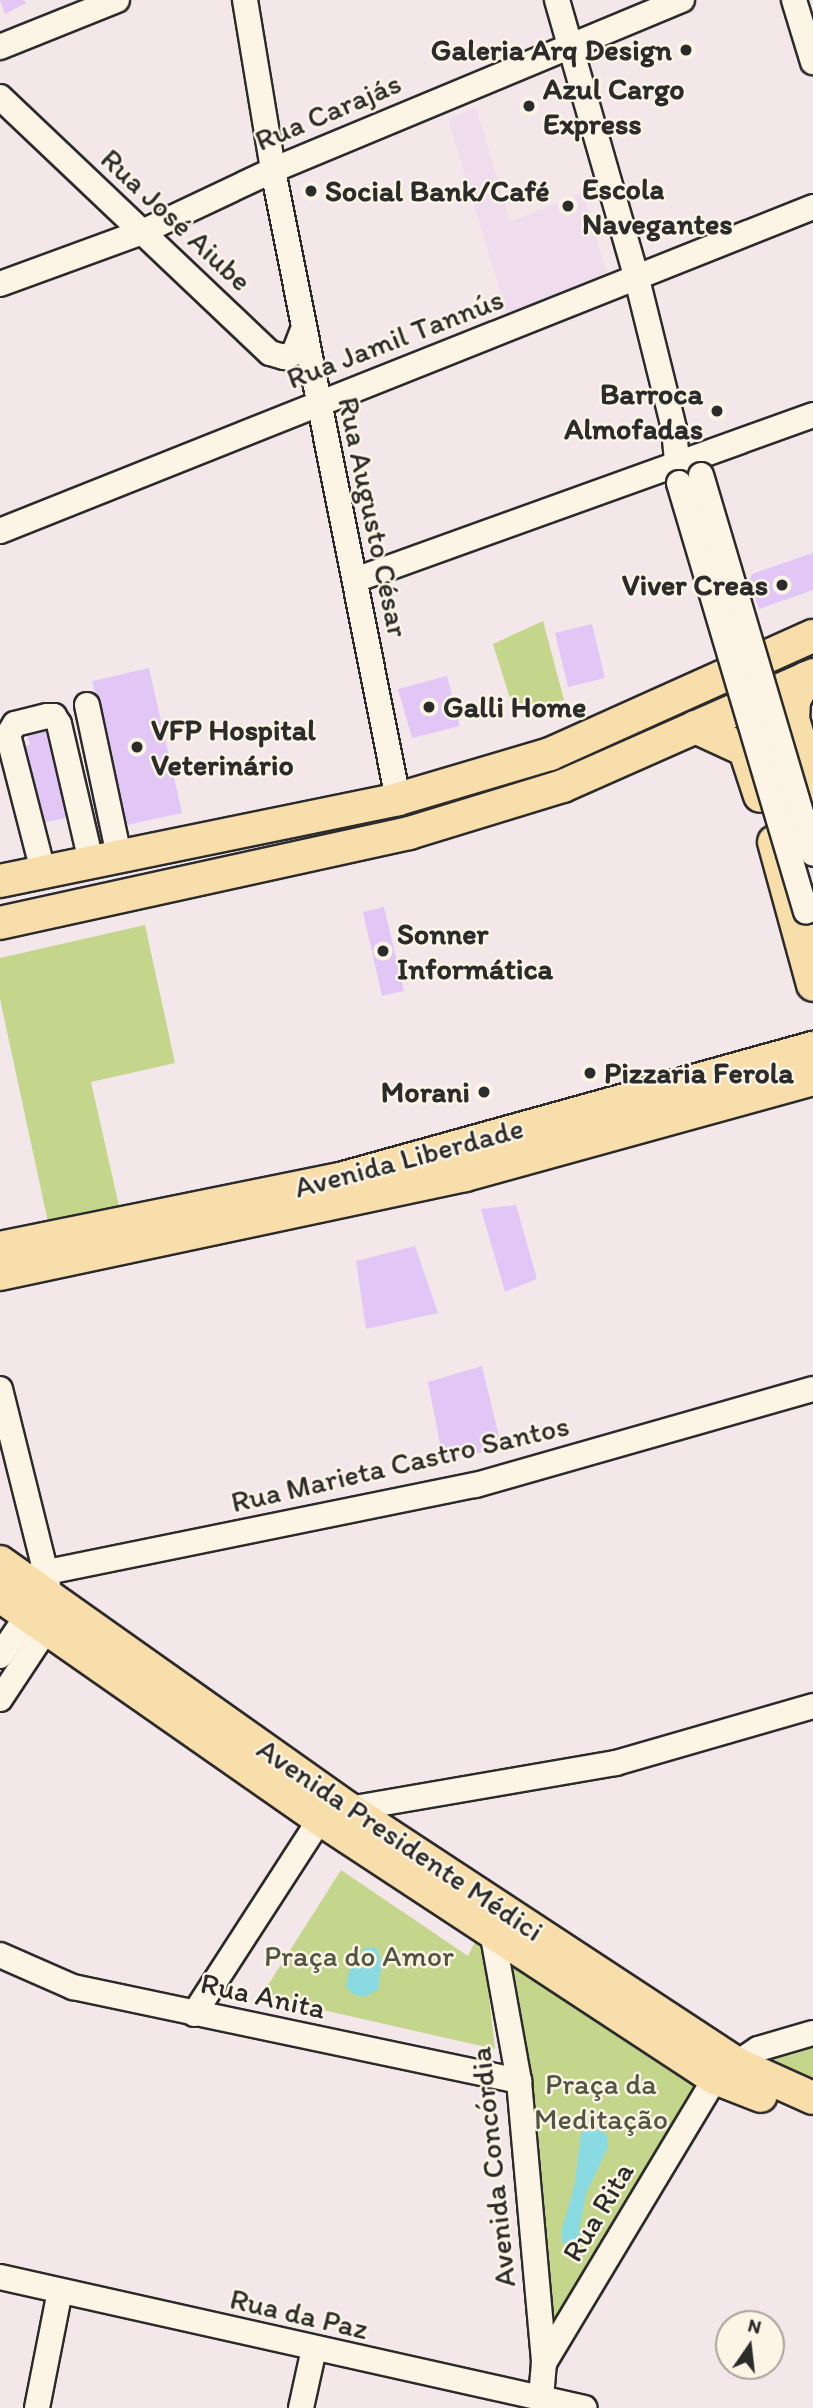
<!DOCTYPE html>
<meta charset="utf-8">
<style>
body{margin:0}
#map{position:relative;width:813px;height:2408px;overflow:hidden;background:#f4e7ea;font-family:Itim,sans-serif}
div>[style]{position:absolute}
[style*='--x']{left:calc(var(--x)*1px);top:calc(var(--y)*1px);width:calc(var(--w)*1px);rotate:calc(var(--a)*1deg)}
.built>*{inset:0;background:#efddee}
.green>*{inset:0;background:#c4d68b}
.water>*{inset:0;background:#8adbe1}
.building>*{inset:0;background:#e2c7f6}
.roads{filter:drop-shadow(2px 0 #2b2b2b) drop-shadow(-2px 0 #2b2b2b) drop-shadow(0 2px #2b2b2b) drop-shadow(0 -2px #2b2b2b)}
.minor>*{height:24px;margin:-12px;padding:0 12px;transform-origin:12px;border-radius:12px;background:#fcf5e5}
.major>*{height:32px;margin:-16px;padding:0 16px;transform-origin:16px;border-radius:16px;background:#f8deab}
.bridges{filter:drop-shadow(2px 0 #2b2b2b) drop-shadow(-2px 0 #2b2b2b) drop-shadow(0 2px #2b2b2b) drop-shadow(0 -2px #2b2b2b)}
.minor-bridge>*{height:24px;margin:-12px;padding:0 12px;transform-origin:12px;border-radius:12px;background:#fcf5e5}
.dots>*{width:19px;height:19px;translate:-50% -50%;box-sizing:border-box;border:4px solid #fcf5e5;border-radius:50%}
span{translate:-50% -50%;white-space:nowrap;text-align:center;line-height:1.15;-webkit-text-stroke:5px #fcf5e5;paint-order:stroke}
.poi-label{font-size:30px;color:#2b2b2b;font-weight:700}
.right{translate:-100% -50%;text-align:right}
.left{translate:0 -50%;text-align:left}
.street-label{font-size:30px;color:#2b2b2b}
.park-label{font-size:30px;color:#515643}
.north{position:absolute;left:715px;top:2310px;width:70px;height:70px;box-sizing:border-box;background:#fcf5e5;border:2px solid #a8a49b;border-radius:50%;rotate:14deg;font-size:19px;font-weight:700;line-height:28px;text-align:center;color:#2b2b2b}
.north::after{content:'';display:block;margin:auto;width:24px;height:32px;background:#2b2b2b;clip-path:polygon(50% 0,100% 100%,50% 72%,0 100%)}
</style>
<div id="map">
<div class="built">
<i style="clip-path:polygon(476px 107px,510px 222px,583px 192px,608px 278px,508px 317px,448px 119px)"></i>
</div>
<div class="green">
<i style="clip-path:polygon(543px 621px,564px 700px,514px 711px,493px 644px)"></i>
<i style="clip-path:polygon(145px 925px,175px 1063px,91px 1082px,119px 1206px,48px 1222px,0 999px,0 958px)"></i>
<i style="clip-path:polygon(341px 1870px,468px 1956px,476px 1940px,484px 1951px,495px 2049px,261px 1996px)"></i>
<i style="clip-path:polygon(501px 1942px,699px 2080px,550px 2337px)"></i>
<i style="clip-path:polygon(813px 2043px,813px 2085px,766px 2062px,767px 2059px)"></i>
</div>
<div class="water">
<i style="clip-path:polygon(376px 1947px,382px 1962px,378px 1990px,364px 1997px,353px 1994px,346px 1986px,351px 1963px,365px 1948px)"></i>
<i style="clip-path:polygon(587px 2120px,607px 2135px,608px 2147px,586px 2194px,576px 2248px,562px 2242px,562px 2229px,574px 2187px,582px 2126px)"></i>
</div>
<div class="building">
<i style="clip-path:polygon(0 0,24px 0,26px 3px,5px 14px)"></i>
<i style="clip-path:polygon(813px 553px,813px 590px,759px 609px,749px 580px,752px 574px)"></i>
<i style="clip-path:polygon(592px 624px,605px 678px,568px 687px,555px 633px)"></i>
<i style="clip-path:polygon(149px 668px,182px 813px,127px 825px,92px 681px)"></i>
<i style="clip-path:polygon(447px 676px,460px 726px,412px 738px,398px 689px)"></i>
<i style="clip-path:polygon(55px 728px,70px 817px,38px 824px,19px 747px,30px 745px,27px 735px)"></i>
<i style="clip-path:polygon(384px 907px,404px 991px,382px 996px,363px 912px)"></i>
<i style="clip-path:polygon(516px 1205px,537px 1279px,505px 1292px,481px 1209px)"></i>
<i style="clip-path:polygon(415px 1246px,438px 1313px,366px 1329px,356px 1261px)"></i>
<i style="clip-path:polygon(482px 1366px,502px 1449px,443px 1459px,428px 1382px)"></i>
</div>
<div class="roads">
<div class="minor">
<i style="--x:245;--y:0;--w:172;--a:80.6"></i>
<i style="--x:273;--y:170;--w:641;--a:78.76"></i>
<i style="--x:557;--y:0;--w:290;--a:74"></i>
<i style="--x:637;--y:279;--w:154;--a:76.1"></i>
<i style="--x:674;--y:429;--w:54;--a:84.7"></i>
<i style="--x:794;--y:0;--w:65;--a:73"></i>
<i style="--x:0;--y:47;--w:126;--a:-21.9"></i>
<i style="--x:0;--y:97;--w:372;--a:43.5"></i>
<i style="--x:270;--y:353;--w:15;--a:16"></i>
<i style="--x:284;--y:357;--w:11;--a:-22"></i>
<i style="--x:294;--y:353;--w:26;--a:-69"></i>
<i style="--x:0;--y:284;--w:151;--a:-20.1"></i>
<i style="--x:142;--y:232;--w:145;--a:-25.3"></i>
<i style="--x:273;--y:170;--w:443;--a:-22.6"></i>
<i style="--x:0;--y:531;--w:875;--a:-21.73"></i>
<i style="--x:355;--y:580;--w:487;--a:-19.8"></i>
<i style="--x:87;--y:705;--w:153;--a:78"></i>
<i style="--x:43;--y:871;--w:140;--a:-104.4"></i>
<i style="--x:8;--y:735;--w:13;--a:-58"></i>
<i style="--x:15;--y:724;--w:33;--a:-14"></i>
<i style="--x:47;--y:716;--w:7;--a:0"></i>
<i style="--x:54;--y:716;--w:9;--a:58"></i>
<i style="--x:59;--y:724;--w:141;--a:76.9"></i>
<i style="--x:0;--y:1389;--w:190;--a:76"></i>
<i style="--x:46;--y:1573;--w:47;--a:81.3"></i>
<i style="--x:53;--y:1619;--w:96;--a:123.5"></i>
<i style="--x:37;--y:1574;--w:448;--a:-11.5"></i>
<i style="--x:476;--y:1485;--w:350;--a:-15.9"></i>
<i style="--x:0;--y:1656;--w:48;--a:-56"></i>
<i style="--x:27;--y:1616;--w:17;--a:-77"></i>
<i style="--x:492;--y:1931;--w:152;--a:79.8"></i>
<i style="--x:519;--y:2081;--w:283;--a:84.9"></i>
<i style="--x:544;--y:2363;--w:35;--a:95"></i>
<i style="--x:0;--y:1955;--w:80;--a:23.7"></i>
<i style="--x:73;--y:1987;--w:456;--a:11.9"></i>
<i style="--x:194;--y:2014;--w:232;--a:-57.1"></i>
<i style="--x:320;--y:1819;--w:31;--a:-19"></i>
<i style="--x:349;--y:1809;--w:271;--a:-9.8"></i>
<i style="--x:616;--y:1763;--w:205;--a:-16.1"></i>
<i style="--x:0;--y:2277;--w:599;--a:12.62"></i>
<i style="--x:544;--y:2363;--w:332;--a:-59"></i>
<i style="--x:715;--y:2078;--w:52;--a:-34"></i>
<i style="--x:758;--y:2049;--w:57;--a:-16.2"></i>
<i style="--x:37;--y:2408;--w:119;--a:-78.9"></i>
<i style="--x:301;--y:2408;--w:60;--a:-77.6"></i>
</div>
<div class="major">
<i style="--x:806;--y:678;--w:26;--a:118"></i>
<i style="--x:794;--y:701;--w:18;--a:93"></i>
<i style="--x:793;--y:719;--w:71;--a:73.6"></i>
<i style="--x:695;--y:727;--w:55;--a:24.7"></i>
<i style="--x:745;--y:750;--w:48;--a:71.9"></i>
<i style="--x:774;--y:842;--w:148;--a:74.7"></i>
<i style="--x:0;--y:881;--w:406;--a:-11.6"></i>
<i style="--x:398;--y:799;--w:159;--a:-16.5"></i>
<i style="--x:550;--y:754;--w:288;--a:-24.2"></i>
<i style="--x:0;--y:923;--w:419;--a:-12.4"></i>
<i style="--x:409;--y:833;--w:161;--a:-17"></i>
<i style="--x:563;--y:786;--w:274;--a:-23.9"></i>
<i style="--x:0;--y:1248;--w:347;--a:-11.5"></i>
<i style="--x:340;--y:1179;--w:491;--a:-15.5"></i>
<i style="--x:0;--y:1274;--w:475;--a:-12"></i>
<i style="--x:465;--y:1175;--w:361;--a:-15.4"></i>
<i style="--x:0;--y:1562;--w:428;--a:35.3"></i>
<i style="--x:349;--y:1809;--w:462;--a:33.3"></i>
<i style="--x:735;--y:2063;--w:85;--a:24.2"></i>
<i style="--x:0;--y:1596;--w:390;--a:34.9"></i>
<i style="--x:320;--y:1819;--w:472;--a:33.3"></i>
<i style="--x:715;--y:2078;--w:49;--a:21.4"></i>
</div>
</div>
<div class="bridges">
<div class="minor-bridge">
<i style="--x:701;--y:475;--w:395;--a:73.5"></i>
<i style="--x:679;--y:483;--w:447;--a:73.5"></i>
</div>
</div>
<div class="dots">
<i style="left:686px;top:50px;background:#2b2b2b"></i>
<i style="left:529px;top:106px;background:#2b2b2b"></i>
<i style="left:311px;top:191px;background:#2b2b2b"></i>
<i style="left:568px;top:206px;background:#2b2b2b"></i>
<i style="left:717px;top:411px;background:#2b2b2b"></i>
<i style="left:782px;top:585px;background:#2b2b2b"></i>
<i style="left:429px;top:707px;background:#2b2b2b"></i>
<i style="left:137px;top:747px;background:#2b2b2b"></i>
<i style="left:383px;top:951px;background:#2b2b2b"></i>
<i style="left:590px;top:1073px;background:#2b2b2b"></i>
<i style="left:484px;top:1092px;background:#2b2b2b"></i>
</div>
<div class="poi-label">
<span class="right" style="left:672px;top:50px">Galeria Arq Design</span>
<span class="left" style="left:543px;top:106px">Azul Cargo<br>Express</span>
<span class="left" style="left:582px;top:206px">Escola<br>Navegantes</span>
<span class="left" style="left:325px;top:191px">Social Bank/Café</span>
<span class="right" style="left:703px;top:411px">Barroca<br>Almofadas</span>
<span class="right" style="left:768px;top:585px">Viver Creas</span>
<span class="left" style="left:443px;top:707px">Galli Home</span>
<span class="left" style="left:151px;top:747px">VFP Hospital<br>Veterinário</span>
<span class="left" style="left:397px;top:951px">Sonner<br>Informática</span>
<span class="left" style="left:604px;top:1073px">Pizzaria Ferola</span>
<span class="right" style="left:470px;top:1092px">Morani</span>
</div>
<div class="street-label">
<span style="left:328px;top:112px;rotate:-23deg">Rua Carajás</span>
<span style="left:176px;top:220px;rotate:43deg">Rua José Aiube</span>
<span style="left:395px;top:339px;rotate:-21deg">Rua Jamil Tannús</span>
<span style="left:373px;top:517px;rotate:78deg">Rua Augusto César</span>
<span style="left:409px;top:1158px;rotate:-15deg">Avenida Liberdade</span>
<span style="left:400px;top:1464px;rotate:-13deg">Rua Marieta Castro Santos</span>
<span style="left:400px;top:1840px;rotate:34deg">Avenida Presidente Médici</span>
<span style="left:263px;top:1996px;rotate:12deg">Rua Anita</span>
<span style="left:493px;top:2167px;rotate:-96deg">Avenida Concórdia</span>
<span style="left:598px;top:2212px;rotate:-59deg">Rua Rita</span>
<span style="left:299px;top:2314px;rotate:13deg">Rua da Paz</span>
</div>
<div class="park-label">
<span style="left:359px;top:1956px">Praça do Amor</span>
<span style="left:601px;top:2101px">Praça da<br>Meditação</span>
</div>
<div class="north">N</div>
</div>
